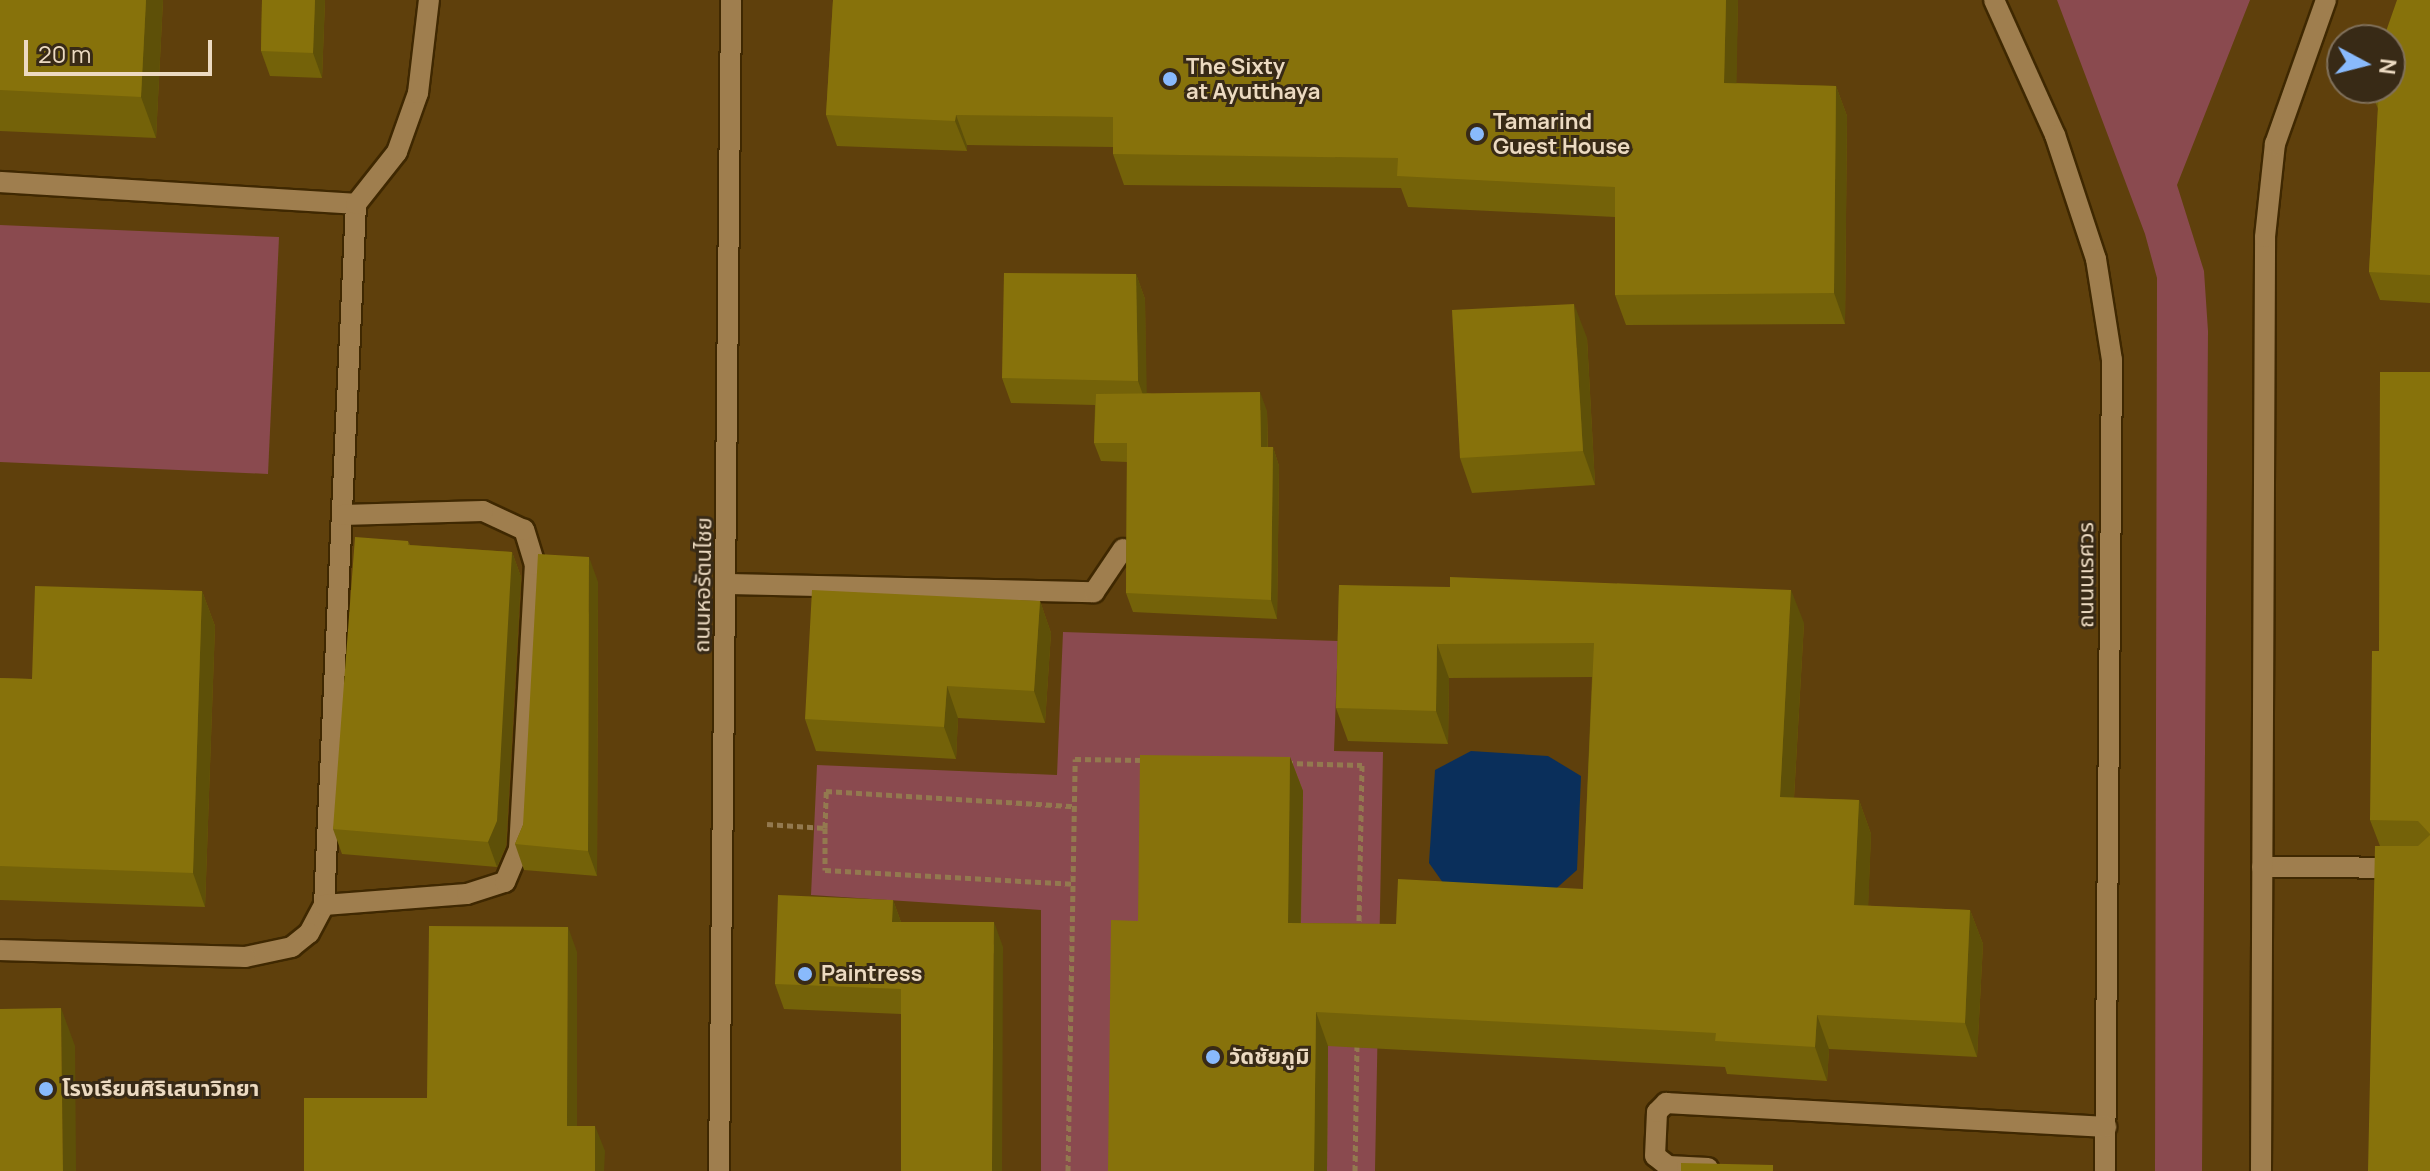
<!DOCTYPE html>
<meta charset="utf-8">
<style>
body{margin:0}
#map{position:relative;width:2430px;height:1171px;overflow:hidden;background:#5f400c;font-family:Manrope,"Noto Sans Thai",sans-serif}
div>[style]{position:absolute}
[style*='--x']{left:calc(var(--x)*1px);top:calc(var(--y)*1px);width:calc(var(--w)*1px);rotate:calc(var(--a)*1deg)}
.green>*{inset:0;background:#8a4a4f}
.water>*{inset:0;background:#0a2f5b}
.path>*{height:5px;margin-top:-2.5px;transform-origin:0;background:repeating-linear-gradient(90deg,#93794f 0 6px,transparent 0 10px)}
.roads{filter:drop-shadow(2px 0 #3f2801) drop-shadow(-2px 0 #3f2801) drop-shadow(0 2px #3f2801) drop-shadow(0 -2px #3f2801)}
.minor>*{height:20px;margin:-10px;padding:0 10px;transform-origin:10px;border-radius:10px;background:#9f7e4e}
.wall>*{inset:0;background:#746209}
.shaded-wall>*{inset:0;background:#5e5008}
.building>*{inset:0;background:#87720b}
.dots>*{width:22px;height:22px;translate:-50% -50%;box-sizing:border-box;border:4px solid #382a16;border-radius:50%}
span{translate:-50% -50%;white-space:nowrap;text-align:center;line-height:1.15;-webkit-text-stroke:6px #382a16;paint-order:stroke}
.poi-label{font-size:22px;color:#ecdac1;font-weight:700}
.left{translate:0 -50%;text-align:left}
.street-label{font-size:22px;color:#ecdac1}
.north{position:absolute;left:2326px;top:24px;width:80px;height:80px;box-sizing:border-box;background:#382a16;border:2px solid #80705a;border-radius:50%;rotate:97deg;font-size:22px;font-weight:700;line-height:32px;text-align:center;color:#ecdac1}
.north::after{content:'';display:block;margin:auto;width:28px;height:36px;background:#89bafc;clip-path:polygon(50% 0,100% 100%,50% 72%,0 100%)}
.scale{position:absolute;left:24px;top:40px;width:188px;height:36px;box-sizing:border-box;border:4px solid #ecdac1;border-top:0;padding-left:10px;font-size:24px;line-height:28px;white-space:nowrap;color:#ecdac1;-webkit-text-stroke:6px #382a16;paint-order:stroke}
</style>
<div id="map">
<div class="green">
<i style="clip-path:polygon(2057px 0,2250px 0,2177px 185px,2204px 271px,2208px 331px,2202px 1171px,2155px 1171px,2157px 278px,2145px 234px)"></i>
<i style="clip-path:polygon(0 225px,279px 237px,268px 474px,0 462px)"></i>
<i style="clip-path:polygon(1063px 632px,1338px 641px,1334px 751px,1383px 752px,1375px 1171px,1041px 1171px,1041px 910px,811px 895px,817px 765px,1057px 775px)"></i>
</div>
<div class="water">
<i style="clip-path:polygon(1471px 751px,1548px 756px,1581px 776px,1577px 870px,1550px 894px,1446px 887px,1429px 863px,1435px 770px)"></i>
</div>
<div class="path">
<i style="--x:1287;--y:763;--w:75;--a:1.5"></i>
<i style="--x:1362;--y:765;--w:163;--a:91.1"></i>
<i style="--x:767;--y:824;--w:58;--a:3.9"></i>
<i style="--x:825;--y:828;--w:37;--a:-88"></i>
<i style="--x:826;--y:791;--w:248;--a:3.5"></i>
<i style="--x:825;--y:828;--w:42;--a:90"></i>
<i style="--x:825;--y:870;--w:248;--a:3.2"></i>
<i style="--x:1068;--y:1171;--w:412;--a:-89"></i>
<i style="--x:1075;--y:759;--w:70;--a:0.8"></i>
<i style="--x:1355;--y:1171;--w:129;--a:-89.1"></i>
</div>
<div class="roads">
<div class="minor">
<i style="--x:1994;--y:0;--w:148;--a:65.7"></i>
<i style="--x:2055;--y:135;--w:131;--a:71.7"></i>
<i style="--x:2096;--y:259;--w:102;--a:81"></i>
<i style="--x:2112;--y:360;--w:811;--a:90.49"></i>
<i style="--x:0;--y:182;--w:357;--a:3.5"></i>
<i style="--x:356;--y:204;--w:702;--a:92.61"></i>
<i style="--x:324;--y:905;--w:32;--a:118"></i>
<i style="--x:309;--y:933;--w:22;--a:141"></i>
<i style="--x:292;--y:947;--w:48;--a:168"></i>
<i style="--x:245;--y:957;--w:245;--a:-178.4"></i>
<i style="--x:356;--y:204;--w:66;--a:-51.7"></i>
<i style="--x:397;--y:152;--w:63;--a:-70.4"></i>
<i style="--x:418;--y:93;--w:94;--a:-83.3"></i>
<i style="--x:728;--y:584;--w:366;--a:1.3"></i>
<i style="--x:1094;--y:592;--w:52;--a:-56"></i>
<i style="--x:2262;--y:867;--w:168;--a:0.3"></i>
<i style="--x:324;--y:905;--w:143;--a:-4.4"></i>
<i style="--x:467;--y:894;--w:40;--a:-18"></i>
<i style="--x:505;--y:882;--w:36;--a:-67"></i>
<i style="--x:519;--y:849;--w:284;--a:-86.8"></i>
<i style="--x:535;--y:565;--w:37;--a:-107"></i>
<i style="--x:524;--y:530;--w:45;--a:-155.1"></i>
<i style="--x:483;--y:511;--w:141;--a:178.4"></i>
<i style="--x:1708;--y:1168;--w:40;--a:-177.1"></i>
<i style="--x:1668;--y:1166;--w:16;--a:-142"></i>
<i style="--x:1655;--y:1156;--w:44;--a:-87.4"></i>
<i style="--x:1657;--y:1112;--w:13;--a:-45"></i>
<i style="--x:1666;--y:1103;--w:441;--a:3.1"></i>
<i style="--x:719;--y:1171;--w:1171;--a:-89.41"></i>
<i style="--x:2261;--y:1171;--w:934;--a:-89.75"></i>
<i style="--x:2265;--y:237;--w:94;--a:-83.9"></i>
<i style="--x:2275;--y:144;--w:153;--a:-70.5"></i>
</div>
</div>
<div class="wall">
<i style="clip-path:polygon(0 0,163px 0,156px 138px,0 131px)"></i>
<i style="clip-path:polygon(262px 0,325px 0,322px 78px,270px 76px,261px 51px)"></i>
<i style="clip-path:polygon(833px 0,1738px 0,1736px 83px,1836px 86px,1847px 116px,1845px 324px,1626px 325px,1615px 295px,1615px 217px,1408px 207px,1401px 188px,1124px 185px,1113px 154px,1113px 147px,967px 145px,967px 151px,837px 146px,826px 115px)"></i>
<i style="clip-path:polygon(2430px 0,2430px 303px,2380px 300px,2369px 272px,2378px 109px,2370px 88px,2390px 88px)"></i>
<i style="clip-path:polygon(1136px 274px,1145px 299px,1146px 393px,1267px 411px,1268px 447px,1273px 447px,1279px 466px,1277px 619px,1133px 612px,1126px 593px,1127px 462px,1101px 461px,1094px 443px,1095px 405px,1011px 403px,1002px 378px)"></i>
<i style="clip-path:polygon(1587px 338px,1595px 485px,1472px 493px,1460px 458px)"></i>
<i style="clip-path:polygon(2430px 372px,2430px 1171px,2380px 846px,2370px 820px)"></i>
<i style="clip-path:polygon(408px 541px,410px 545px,512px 552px,521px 577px,506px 846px,497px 867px,342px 854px,333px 829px)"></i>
<i style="clip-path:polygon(598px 582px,597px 876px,524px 870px,515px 844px,523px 825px)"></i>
<i style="clip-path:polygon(1339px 585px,1804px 623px,1794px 798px,1859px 800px,1871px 834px,1868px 906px,1970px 910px,1983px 944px,1977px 1057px,1829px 1049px,1827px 1081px,1727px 1074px,1725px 1067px,1328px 1046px,1327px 1171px,1108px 1171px,1138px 921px,1290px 757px,1303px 791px,1301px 923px,1396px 924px,1583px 889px,1592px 677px,1449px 678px,1448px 744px,1348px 741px,1336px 708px)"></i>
<i style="clip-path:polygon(202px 591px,215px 626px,205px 907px,0 900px,0 678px,32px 679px)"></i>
<i style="clip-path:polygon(1040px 601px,1051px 633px,1045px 723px,958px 718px,956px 759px,816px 751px,805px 719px)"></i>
<i style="clip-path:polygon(893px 900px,901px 922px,1003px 947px,901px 1014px,784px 1009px,775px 984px)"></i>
</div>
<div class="shaded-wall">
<i style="clip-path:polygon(146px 0,163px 0,156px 138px,141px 97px)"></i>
<i style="clip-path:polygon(315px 0,325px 0,322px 78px,313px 53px)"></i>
<i style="clip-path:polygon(1726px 0,1738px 0,1736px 114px,1724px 83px)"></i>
<i style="clip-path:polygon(1836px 86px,1847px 116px,1845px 324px,1834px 293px)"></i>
<i style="clip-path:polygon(956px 115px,967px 145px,967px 151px,955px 121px)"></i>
<i style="clip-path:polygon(1136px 274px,1145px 299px,1147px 406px,1138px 381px)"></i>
<i style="clip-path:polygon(1574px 304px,1587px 338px,1595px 485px,1583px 451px)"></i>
<i style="clip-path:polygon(1260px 392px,1267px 411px,1268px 466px,1261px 447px)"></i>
<i style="clip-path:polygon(1273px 447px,1279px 466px,1277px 619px,1271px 600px)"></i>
<i style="clip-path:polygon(512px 552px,521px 577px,506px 846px,497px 867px,488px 842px)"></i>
<i style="clip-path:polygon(589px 557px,598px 582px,597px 876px,588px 851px)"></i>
<i style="clip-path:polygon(1791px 590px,1804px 623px,1792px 831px,1780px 797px)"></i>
<i style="clip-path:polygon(202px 591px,215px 626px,205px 907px,193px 873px)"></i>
<i style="clip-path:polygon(1040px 601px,1051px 633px,1045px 723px,1034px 691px)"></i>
<i style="clip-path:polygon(1437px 644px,1449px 678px,1448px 744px,1436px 711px)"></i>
<i style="clip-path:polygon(947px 686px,958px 718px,956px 759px,944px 727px)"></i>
<i style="clip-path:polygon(1290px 757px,1303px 791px,1300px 957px,1288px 923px)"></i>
<i style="clip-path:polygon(1859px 800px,1871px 834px,1867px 939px,1854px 905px)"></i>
<i style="clip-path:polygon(893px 900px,902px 925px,892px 922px)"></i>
<i style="clip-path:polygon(1970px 910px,1983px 944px,1977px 1057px,1965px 1023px)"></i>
<i style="clip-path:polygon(994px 922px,1003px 947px,1002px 1171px,992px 1171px)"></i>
<i style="clip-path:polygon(568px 927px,577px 952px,577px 1151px,567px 1126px)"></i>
<i style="clip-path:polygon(61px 1008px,75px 1046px,76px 1171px,63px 1171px)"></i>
<i style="clip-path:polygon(1316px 1012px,1328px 1046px,1327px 1171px,1314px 1171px)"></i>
<i style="clip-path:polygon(1817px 1015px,1829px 1049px,1827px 1081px,1815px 1047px)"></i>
<i style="clip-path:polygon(595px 1126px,605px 1151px,604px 1171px,595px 1171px)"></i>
</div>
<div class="building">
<i style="clip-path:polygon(0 0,146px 0,141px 97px,0 90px)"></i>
<i style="clip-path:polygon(262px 0,315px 0,313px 53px,261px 51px)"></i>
<i style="clip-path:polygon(833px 0,1726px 0,1724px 83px,1836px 86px,1834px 293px,1615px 295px,1615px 187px,1397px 176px,1398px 158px,1113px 154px,1113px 117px,956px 115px,955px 121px,826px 115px)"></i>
<i style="clip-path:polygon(2397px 0,2430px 0,2430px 275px,2369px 272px,2379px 88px,2390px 88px,2390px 40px,2383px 40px)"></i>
<i style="clip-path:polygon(1004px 273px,1136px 274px,1138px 381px,1002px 378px)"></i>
<i style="clip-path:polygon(1574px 304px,1583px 451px,1460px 458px,1452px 310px)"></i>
<i style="clip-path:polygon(2380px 372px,2430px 372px,2430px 834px,2418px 821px,2370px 820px,2372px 651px,2379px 651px)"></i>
<i style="clip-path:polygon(1260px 392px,1261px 447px,1273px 447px,1271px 600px,1126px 593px,1127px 443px,1094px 443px,1096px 394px)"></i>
<i style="clip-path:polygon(355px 537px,408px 541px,408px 545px,512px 552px,497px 821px,488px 842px,333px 829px)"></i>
<i style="clip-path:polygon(538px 554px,589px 557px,588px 851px,515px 844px,523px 825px)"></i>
<i style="clip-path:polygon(1450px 577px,1791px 590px,1780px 797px,1859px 800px,1854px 905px,1970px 910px,1965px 1023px,1817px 1015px,1815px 1047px,1715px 1041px,1716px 1033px,1316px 1012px,1314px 1171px,1108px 1171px,1111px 920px,1138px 921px,1140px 755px,1290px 757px,1288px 923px,1396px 924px,1398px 879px,1583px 889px,1594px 643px,1437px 644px,1436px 711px,1336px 708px,1339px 585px,1450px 587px)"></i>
<i style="clip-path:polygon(35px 586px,202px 591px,193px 873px,0 866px,0 678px,32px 679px)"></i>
<i style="clip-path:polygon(812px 590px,1040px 601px,1034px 691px,947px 686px,944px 727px,805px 719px)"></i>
<i style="clip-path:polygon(2430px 835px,2430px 1171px,2368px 1171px,2375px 846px,2418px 846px)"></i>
<i style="clip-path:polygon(778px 895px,893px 900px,892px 922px,994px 922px,992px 1171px,901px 1171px,901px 989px,775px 984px)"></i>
<i style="clip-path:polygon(429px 926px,568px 927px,567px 1126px,595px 1126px,595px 1171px,304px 1171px,304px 1098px,427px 1098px)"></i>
<i style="clip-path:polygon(61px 1008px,63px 1171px,0 1171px,0 1009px)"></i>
<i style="clip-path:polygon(1681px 1163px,1773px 1165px,1773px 1171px,1681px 1171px)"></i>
</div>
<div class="dots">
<i style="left:1170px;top:79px;background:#89bafc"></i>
<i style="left:1477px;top:134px;background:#89bafc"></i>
<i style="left:805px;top:974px;background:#89bafc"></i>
<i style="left:1213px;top:1057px;background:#89bafc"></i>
<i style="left:46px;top:1089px;background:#89bafc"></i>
</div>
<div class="poi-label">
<span class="left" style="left:1186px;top:79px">The Sixty<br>at Ayutthaya</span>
<span class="left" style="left:1493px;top:134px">Tamarind<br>Guest House</span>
<span class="left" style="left:821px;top:974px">Paintress</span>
<span class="left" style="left:1229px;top:1057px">วัดชัยภูมิ</span>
<span class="left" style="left:62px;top:1089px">โรงเรียนศิริเสนาวิทยา</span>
</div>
<div class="street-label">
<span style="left:2086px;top:575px;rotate:-90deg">ถนนนเรศวร</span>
<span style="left:703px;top:585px;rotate:-89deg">ถนนหอรัตนไชย</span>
</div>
<div class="north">N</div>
<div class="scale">20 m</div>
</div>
